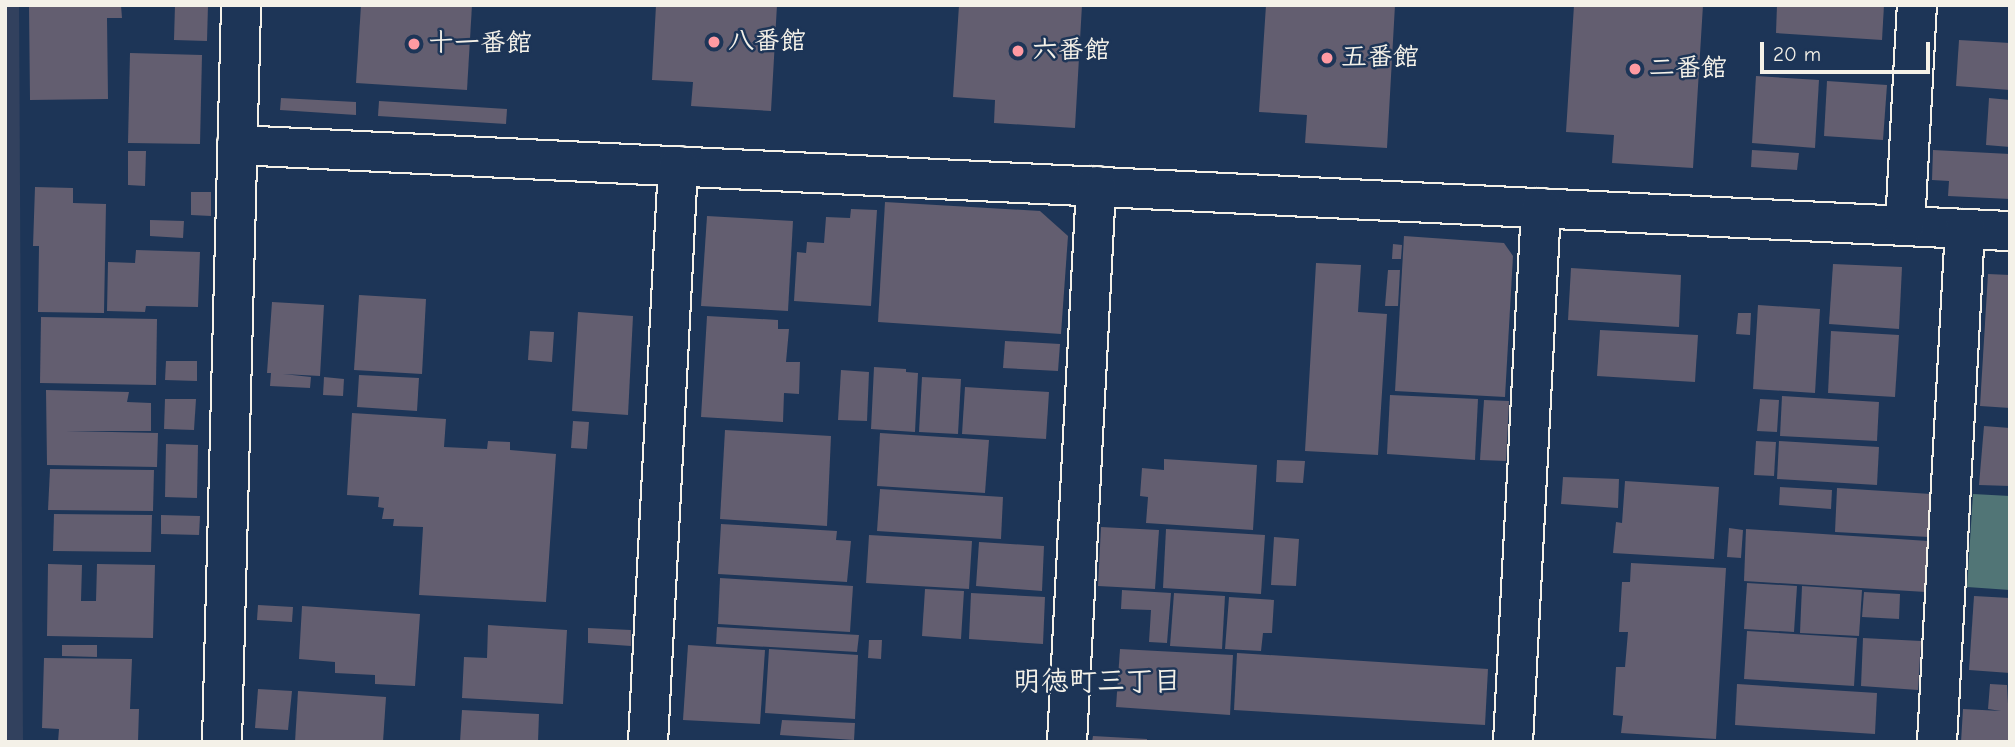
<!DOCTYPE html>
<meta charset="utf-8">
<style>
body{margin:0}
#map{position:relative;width:2015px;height:747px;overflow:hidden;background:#1d3557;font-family:"Comic Neue","Klee One",sans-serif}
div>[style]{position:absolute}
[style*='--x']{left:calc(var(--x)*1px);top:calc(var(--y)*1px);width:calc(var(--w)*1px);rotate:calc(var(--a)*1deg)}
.built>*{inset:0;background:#32415e}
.green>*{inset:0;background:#517576}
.building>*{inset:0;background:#635e70}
.roads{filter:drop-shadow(2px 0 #f4f1e8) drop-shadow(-2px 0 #f4f1e8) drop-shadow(0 2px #f4f1e8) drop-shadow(0 -2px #f4f1e8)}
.street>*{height:38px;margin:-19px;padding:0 19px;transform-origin:19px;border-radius:19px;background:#1d3557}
.dots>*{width:19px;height:19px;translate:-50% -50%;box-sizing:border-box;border:4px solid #1d3557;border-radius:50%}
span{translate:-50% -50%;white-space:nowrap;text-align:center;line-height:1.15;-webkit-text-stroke:5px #1d3557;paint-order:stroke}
.poi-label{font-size:26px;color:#f4f1e8;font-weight:700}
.left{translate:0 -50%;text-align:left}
.neighbourhood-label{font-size:28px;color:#f4f1e8;font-weight:700}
.frame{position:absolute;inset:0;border:7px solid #f4f1e8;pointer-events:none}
.scale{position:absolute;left:1760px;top:42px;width:170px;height:32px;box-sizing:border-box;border:4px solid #f4f1e8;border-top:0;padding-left:9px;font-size:21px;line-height:24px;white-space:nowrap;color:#f4f1e8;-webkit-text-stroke:5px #1d3557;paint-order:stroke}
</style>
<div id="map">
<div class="built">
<i style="clip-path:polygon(5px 5px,19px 5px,23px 742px,5px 742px)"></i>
</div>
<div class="green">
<i style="clip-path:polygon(1973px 494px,2010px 496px,2010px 590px,1967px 587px)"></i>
</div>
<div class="building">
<i style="clip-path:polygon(29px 5px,121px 5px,122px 18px,107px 18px,108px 99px,30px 100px)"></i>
<i style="clip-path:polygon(175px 5px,208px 5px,207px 41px,174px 40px)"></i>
<i style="clip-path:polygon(361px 5px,472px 5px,467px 90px,356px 83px)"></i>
<i style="clip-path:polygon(656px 5px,777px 5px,771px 111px,691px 106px,693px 82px,652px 80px)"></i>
<i style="clip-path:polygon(959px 5px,1082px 5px,1075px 128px,994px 123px,995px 100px,953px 97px)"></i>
<i style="clip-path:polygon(1266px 5px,1395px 5px,1387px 148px,1305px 143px,1307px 115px,1259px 112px)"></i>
<i style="clip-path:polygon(1574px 5px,1703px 5px,1693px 168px,1612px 163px,1614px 135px,1566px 132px)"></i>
<i style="clip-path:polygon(1777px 5px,1884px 5px,1882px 40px,1776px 33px)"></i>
<i style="clip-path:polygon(1959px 40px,2010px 43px,2010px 90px,1956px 86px)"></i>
<i style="clip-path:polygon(130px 53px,202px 55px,200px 144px,128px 143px)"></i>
<i style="clip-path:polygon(1756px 76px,1819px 80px,1815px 148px,1752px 143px)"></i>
<i style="clip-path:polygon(1827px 81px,1887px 85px,1883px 140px,1824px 136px)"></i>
<i style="clip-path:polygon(281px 98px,356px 102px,356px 115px,280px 110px)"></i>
<i style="clip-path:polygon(1989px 98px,2010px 100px,2010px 147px,1986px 145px)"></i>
<i style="clip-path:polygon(379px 101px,507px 109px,506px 124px,378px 116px)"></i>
<i style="clip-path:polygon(1752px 150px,1799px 153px,1797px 170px,1751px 167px)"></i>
<i style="clip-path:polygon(1933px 150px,2010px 154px,2010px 199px,1948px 196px,1949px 181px,1932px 180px)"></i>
<i style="clip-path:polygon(128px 151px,146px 151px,145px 186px,128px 185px)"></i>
<i style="clip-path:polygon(35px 187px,73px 188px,73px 203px,106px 204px,104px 313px,38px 312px,39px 246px,33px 246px)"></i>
<i style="clip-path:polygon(191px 192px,211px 192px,211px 216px,191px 215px)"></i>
<i style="clip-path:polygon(885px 202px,1040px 211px,1068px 236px,1061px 334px,878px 322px)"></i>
<i style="clip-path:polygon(851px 209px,877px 210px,871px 306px,794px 301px,797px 252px,806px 253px,807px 242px,824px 243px,826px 217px,850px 218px)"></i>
<i style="clip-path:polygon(707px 216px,793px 221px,788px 311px,701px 306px)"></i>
<i style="clip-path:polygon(150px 220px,184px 221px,183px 238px,150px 236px)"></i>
<i style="clip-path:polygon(1404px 236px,1504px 243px,1513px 256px,1505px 397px,1395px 391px)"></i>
<i style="clip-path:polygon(1393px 244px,1402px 245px,1401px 259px,1392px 259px)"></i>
<i style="clip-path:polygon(136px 250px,200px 252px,198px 307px,146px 306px,145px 312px,107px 311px,108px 262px,135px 263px)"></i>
<i style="clip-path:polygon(1316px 263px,1361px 265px,1358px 312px,1387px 314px,1378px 455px,1305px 451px)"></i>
<i style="clip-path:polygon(1833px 264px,1902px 267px,1899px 329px,1829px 324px)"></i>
<i style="clip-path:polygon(1571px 268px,1681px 275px,1679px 327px,1568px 320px)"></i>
<i style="clip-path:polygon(1388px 270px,1400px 270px,1398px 306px,1385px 306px)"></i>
<i style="clip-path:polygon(1988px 274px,2010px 275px,2010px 408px,1980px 406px)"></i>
<i style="clip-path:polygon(359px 295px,426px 299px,422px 374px,354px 370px)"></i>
<i style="clip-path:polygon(272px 302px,324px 305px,320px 376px,283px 374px,311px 377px,310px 388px,270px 386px,271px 373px,267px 373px)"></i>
<i style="clip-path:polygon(1758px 305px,1820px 309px,1815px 393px,1753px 389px)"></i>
<i style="clip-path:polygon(578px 312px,633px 316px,628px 415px,572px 411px)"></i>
<i style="clip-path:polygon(1738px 313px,1751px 313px,1750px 335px,1736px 334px)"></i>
<i style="clip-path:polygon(707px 316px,778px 320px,778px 329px,789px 329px,786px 362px,800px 362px,799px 394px,784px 393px,783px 422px,701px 417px)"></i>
<i style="clip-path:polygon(41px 317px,157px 319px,156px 385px,40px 383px)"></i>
<i style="clip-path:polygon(1600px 330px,1698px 335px,1695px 382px,1597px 376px)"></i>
<i style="clip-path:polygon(530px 331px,554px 332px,552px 362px,528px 360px)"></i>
<i style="clip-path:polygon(1831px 331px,1899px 335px,1895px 397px,1828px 393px)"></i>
<i style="clip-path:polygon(1005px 341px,1060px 344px,1058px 371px,1003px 368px)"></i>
<i style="clip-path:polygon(166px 361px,197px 361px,197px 381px,165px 380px)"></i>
<i style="clip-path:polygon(874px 367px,906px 369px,906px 372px,918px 373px,915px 432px,871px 429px)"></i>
<i style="clip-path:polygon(841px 370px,869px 372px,867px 421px,838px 420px)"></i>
<i style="clip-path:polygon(359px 375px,419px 378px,417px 411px,357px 407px)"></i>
<i style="clip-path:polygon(324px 377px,344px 379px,343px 396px,323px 395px)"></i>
<i style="clip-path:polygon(922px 377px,961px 379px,958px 434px,919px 432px)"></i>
<i style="clip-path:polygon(965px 387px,1049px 392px,1046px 439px,962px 434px)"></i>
<i style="clip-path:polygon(46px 390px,129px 392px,127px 402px,151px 403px,151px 431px,66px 431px,158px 433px,157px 467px,47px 465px)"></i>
<i style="clip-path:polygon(1390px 395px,1478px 399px,1475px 460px,1387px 454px)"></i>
<i style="clip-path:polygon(1782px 396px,1879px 402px,1877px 441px,1780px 436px)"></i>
<i style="clip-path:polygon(165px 399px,196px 399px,194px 430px,164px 429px)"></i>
<i style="clip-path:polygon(1760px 399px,1779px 400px,1777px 432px,1757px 431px)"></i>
<i style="clip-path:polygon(1484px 400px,1509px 401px,1506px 461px,1480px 460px)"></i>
<i style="clip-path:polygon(352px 413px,446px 419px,444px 447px,487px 449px,488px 441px,510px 442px,510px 450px,556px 454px,546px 602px,419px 595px,423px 527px,393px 526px,394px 519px,382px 519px,384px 508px,378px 507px,379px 497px,347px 495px)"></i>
<i style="clip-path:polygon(573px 421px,589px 422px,587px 449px,571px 448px)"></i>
<i style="clip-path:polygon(1984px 426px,2010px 428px,2010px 486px,1979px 485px)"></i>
<i style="clip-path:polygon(725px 430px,831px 436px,827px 526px,720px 519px)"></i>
<i style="clip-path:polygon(880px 433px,989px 440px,985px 493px,877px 486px)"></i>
<i style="clip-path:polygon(1756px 441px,1776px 442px,1774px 476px,1754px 475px)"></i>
<i style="clip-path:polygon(1779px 441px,1879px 447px,1877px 485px,1777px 479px)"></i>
<i style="clip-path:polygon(166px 444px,198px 445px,197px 498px,165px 497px)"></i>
<i style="clip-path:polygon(1164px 459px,1257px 465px,1253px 530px,1146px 523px,1148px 497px,1140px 496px,1142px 468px,1164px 470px)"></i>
<i style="clip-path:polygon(1277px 460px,1305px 461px,1303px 483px,1276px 482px)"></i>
<i style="clip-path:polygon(50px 469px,154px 470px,153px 511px,48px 510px)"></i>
<i style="clip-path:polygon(1563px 477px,1619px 479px,1618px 508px,1561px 504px)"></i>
<i style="clip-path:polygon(1625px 481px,1719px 487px,1714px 559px,1613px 553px,1616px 522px,1622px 523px)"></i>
<i style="clip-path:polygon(1780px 487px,1832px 490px,1831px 509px,1779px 505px)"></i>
<i style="clip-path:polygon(1837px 488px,1931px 494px,1929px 537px,1835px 532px)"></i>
<i style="clip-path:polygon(880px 489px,1003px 497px,1001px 539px,877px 531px)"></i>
<i style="clip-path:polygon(54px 514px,152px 515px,151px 552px,53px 551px)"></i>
<i style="clip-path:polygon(161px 515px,200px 516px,199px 535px,161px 534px)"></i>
<i style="clip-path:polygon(721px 524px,837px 531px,836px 540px,851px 541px,847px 582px,718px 574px)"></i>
<i style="clip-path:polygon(1101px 527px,1159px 530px,1155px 589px,1098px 586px)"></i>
<i style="clip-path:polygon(1729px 528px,1743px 530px,1741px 558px,1727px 557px)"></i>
<i style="clip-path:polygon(1166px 529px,1265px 535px,1261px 594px,1163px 588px)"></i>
<i style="clip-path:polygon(1746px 529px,1928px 541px,1926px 592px,1744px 581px)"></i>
<i style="clip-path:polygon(869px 535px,972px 541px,969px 589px,866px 583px)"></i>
<i style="clip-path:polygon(1274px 537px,1299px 539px,1296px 586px,1271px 585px)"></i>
<i style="clip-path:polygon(979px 542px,1044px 546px,1042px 591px,976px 586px)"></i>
<i style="clip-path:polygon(1631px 563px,1726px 568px,1716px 739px,1621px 733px,1623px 716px,1613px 715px,1616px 667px,1625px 667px,1628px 632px,1619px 632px,1622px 582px,1630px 582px)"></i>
<i style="clip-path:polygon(48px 564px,82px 565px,81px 601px,96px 601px,97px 564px,155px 565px,153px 638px,47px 636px)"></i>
<i style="clip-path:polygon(720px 578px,853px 586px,850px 632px,718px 624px)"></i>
<i style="clip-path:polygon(1747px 583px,1797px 586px,1794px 632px,1744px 629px)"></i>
<i style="clip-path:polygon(1802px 586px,1862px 590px,1859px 636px,1800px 633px)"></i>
<i style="clip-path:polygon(925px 589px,964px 591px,961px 639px,922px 636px)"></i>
<i style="clip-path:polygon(1122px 590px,1171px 593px,1167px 643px,1149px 642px,1151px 610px,1121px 609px)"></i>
<i style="clip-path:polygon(1864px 592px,1900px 594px,1899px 619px,1862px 617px)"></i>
<i style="clip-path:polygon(971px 593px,1045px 597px,1043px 644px,969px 639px)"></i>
<i style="clip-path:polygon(1174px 593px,1225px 596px,1222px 649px,1170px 646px)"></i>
<i style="clip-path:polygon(1974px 596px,2010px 598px,2010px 673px,1969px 670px)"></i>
<i style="clip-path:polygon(1229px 597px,1274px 600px,1272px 633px,1263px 633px,1261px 651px,1225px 649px)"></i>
<i style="clip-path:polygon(258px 605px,293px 607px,292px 622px,257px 620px)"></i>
<i style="clip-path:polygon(302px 606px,420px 614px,415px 686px,375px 684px,375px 675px,335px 673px,335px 662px,299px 659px)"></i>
<i style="clip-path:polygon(488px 625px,567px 630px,563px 704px,462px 698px,464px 657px,487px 658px)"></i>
<i style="clip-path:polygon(717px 627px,859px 635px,857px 652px,716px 644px)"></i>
<i style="clip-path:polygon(588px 628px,631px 630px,631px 646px,588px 643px)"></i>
<i style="clip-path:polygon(1747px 631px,1857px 638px,1854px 686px,1744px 679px)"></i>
<i style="clip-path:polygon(1863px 638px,1921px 641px,1918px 690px,1861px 686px)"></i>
<i style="clip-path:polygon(869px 640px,882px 640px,881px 659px,868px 658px)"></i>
<i style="clip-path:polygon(62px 645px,97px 645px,97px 657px,62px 656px)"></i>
<i style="clip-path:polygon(688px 645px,765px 650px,760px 724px,683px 720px)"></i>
<i style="clip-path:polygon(769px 649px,858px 655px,855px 719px,765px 713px)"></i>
<i style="clip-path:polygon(1120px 649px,1233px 655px,1230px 715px,1116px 707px)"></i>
<i style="clip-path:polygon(1237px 653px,1488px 669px,1485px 725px,1234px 710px)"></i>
<i style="clip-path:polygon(44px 658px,132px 659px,130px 709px,139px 709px,138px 742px,58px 742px,59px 729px,42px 728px)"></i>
<i style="clip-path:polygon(1737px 684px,1877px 693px,1875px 734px,1735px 725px)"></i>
<i style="clip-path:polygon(1990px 684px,2007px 685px,2010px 742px,1961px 742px,1963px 709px,2001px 711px,1988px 709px)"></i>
<i style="clip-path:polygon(258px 689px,292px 691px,288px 730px,255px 728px)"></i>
<i style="clip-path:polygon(298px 691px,386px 697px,383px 742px,295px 742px)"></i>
<i style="clip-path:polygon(462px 710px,539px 714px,538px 742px,460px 742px)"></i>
<i style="clip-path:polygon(782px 720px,855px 723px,854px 740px,780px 735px)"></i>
<i style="clip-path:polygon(1093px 736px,1147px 739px,1147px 742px,1092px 742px)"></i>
</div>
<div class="roads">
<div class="street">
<i style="--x:237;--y:145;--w:1775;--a:2.78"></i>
<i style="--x:1905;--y:225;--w:220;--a:-86.9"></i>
<i style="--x:222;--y:742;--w:737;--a:-88.52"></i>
<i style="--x:648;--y:742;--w:577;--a:-87.02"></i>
<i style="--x:1067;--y:742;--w:557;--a:-87.01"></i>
<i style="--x:1513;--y:742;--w:535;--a:-87"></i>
<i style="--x:1937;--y:742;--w:514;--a:-86.88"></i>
</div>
</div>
<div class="dots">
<i style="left:714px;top:42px;background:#ff9aa2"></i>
<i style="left:414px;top:44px;background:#ff9aa2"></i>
<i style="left:1018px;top:51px;background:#ff9aa2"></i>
<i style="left:1327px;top:58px;background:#ff9aa2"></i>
<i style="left:1635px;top:69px;background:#ff9aa2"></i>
</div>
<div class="poi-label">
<span class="left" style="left:728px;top:42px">八番館</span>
<span class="left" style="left:428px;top:44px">十一番館</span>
<span class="left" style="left:1032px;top:51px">六番館</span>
<span class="left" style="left:1341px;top:58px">五番館</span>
<span class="left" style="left:1649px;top:69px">二番館</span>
</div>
<div class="neighbourhood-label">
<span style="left:1097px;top:681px">明徳町三丁目</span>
</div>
<div class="frame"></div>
<div class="scale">20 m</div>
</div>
